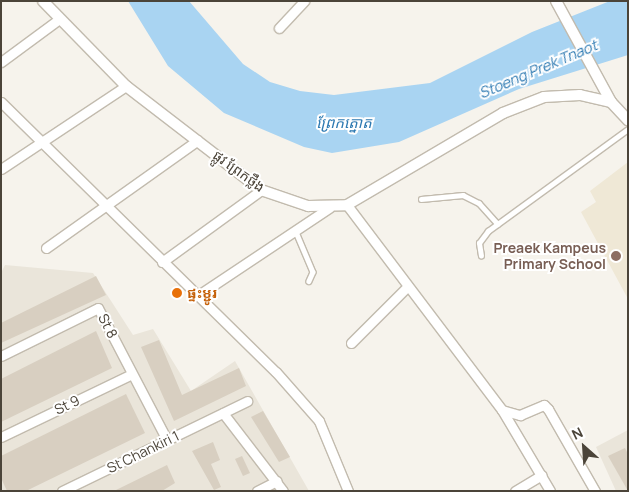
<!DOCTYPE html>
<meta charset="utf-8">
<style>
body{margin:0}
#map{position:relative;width:629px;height:492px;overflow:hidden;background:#f6f3ec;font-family:Manrope,"Noto Sans Khmer",sans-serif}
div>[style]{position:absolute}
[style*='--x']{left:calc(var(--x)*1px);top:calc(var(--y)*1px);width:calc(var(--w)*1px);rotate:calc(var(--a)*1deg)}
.residential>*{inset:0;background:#eae5da}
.education>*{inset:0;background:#efe8d6}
.water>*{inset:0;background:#a9d4f2}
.building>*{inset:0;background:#d8cfc1}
.roads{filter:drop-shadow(1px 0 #c2bbae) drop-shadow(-1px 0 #c2bbae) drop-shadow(0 1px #c2bbae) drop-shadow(0 -1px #c2bbae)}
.service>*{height:4.5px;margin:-2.25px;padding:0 2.25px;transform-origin:2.25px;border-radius:2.25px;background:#fff}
.minor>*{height:9px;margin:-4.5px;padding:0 4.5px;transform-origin:4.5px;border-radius:4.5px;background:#fff}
.tertiary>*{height:10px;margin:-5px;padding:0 5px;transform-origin:5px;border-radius:5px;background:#fff}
.dots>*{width:14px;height:14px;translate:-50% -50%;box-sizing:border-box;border:2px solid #fff;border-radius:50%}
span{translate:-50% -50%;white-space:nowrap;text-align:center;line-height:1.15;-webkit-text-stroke:4px #fff;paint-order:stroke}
.street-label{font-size:14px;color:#4b4439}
.education-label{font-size:14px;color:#785e54;font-weight:700}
.right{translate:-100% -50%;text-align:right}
.food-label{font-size:14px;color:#c56008;font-weight:700}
.left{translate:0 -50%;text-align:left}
.water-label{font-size:15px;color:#2e7ab2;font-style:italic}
.frame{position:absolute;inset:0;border:2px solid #4b4439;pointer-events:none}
.north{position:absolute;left:559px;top:422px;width:50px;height:50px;-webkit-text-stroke:4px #fff;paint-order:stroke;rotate:334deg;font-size:14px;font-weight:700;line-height:20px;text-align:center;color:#4b4439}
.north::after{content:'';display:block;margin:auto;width:18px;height:22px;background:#4b4439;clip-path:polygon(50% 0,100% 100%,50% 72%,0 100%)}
</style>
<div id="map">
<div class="residential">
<i style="clip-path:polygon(5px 265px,93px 273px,133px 335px,153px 329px,191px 391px,235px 361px,309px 491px,1px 491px,1px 273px)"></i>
<i style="clip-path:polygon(628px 430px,628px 491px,616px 491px,596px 447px)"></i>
</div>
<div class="education">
<i style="clip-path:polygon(628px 162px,628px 299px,581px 212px,596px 202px,590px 191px)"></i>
</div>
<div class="water">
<i style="clip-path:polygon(128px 1px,189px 1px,243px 64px,270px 82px,300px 91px,334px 95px,430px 83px,532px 32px,610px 1px,628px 1px,628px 55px,519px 89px,399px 142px,332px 153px,304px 147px,224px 113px,168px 66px)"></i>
</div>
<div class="building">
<i style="clip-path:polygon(96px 276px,106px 295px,1px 343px,1px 323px)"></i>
<i style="clip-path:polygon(96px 331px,112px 368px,1px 422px,1px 379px)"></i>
<i style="clip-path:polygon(159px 340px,182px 395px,239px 368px,246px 386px,174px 421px,141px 347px)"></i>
<i style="clip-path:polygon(126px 394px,145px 433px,26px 491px,7px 491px,1px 478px,1px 456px)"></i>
<i style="clip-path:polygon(263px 411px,290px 457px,279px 462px,251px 417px)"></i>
<i style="clip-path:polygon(213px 442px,220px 460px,211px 464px,221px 487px,214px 490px,192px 451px)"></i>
<i style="clip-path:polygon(625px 448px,628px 454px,628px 491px,608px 456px)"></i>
<i style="clip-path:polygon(242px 456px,250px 473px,243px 476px,235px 459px)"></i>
<i style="clip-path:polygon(167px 465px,175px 483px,162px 491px,114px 491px)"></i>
</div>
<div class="roads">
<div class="service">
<i style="--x:421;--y:199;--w:42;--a:-5.4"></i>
<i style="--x:463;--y:195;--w:18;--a:27"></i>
<i style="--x:479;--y:203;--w:28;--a:48"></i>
<i style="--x:296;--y:232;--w:43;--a:67"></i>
<i style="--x:313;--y:272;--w:10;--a:114"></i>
<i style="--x:481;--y:256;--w:13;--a:-99"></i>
<i style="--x:479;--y:243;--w:15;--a:-53"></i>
<i style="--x:488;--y:231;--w:173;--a:-36.1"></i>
</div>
<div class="minor">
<i style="--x:279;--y:28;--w:37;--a:-47"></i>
<i style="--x:1;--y:62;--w:71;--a:-36.4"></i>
<i style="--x:1;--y:102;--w:385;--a:44.5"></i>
<i style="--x:276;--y:372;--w:65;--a:48.7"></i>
<i style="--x:319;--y:421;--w:76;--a:67.5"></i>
<i style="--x:1;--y:169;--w:150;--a:-33.6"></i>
<i style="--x:347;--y:205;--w:257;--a:52.9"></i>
<i style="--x:502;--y:410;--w:19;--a:16"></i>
<i style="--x:520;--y:415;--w:26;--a:-23"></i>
<i style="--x:544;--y:405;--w:6;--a:45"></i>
<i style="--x:548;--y:409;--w:95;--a:60.2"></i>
<i style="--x:46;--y:248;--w:186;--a:-35.4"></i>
<i style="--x:162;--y:262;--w:122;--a:-36"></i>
<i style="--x:197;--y:296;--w:159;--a:-33.7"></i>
<i style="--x:351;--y:343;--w:79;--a:-45"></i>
<i style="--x:1;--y:356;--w:108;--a:-26.3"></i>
<i style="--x:98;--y:308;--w:149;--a:62.4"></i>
<i style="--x:502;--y:410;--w:94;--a:59.3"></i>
<i style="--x:223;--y:413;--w:98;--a:52.4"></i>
<i style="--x:1;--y:437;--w:145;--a:-25.7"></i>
<i style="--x:62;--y:491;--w:206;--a:-25.9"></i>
<i style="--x:257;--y:491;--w:22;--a:-27"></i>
<i style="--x:515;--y:491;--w:31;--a:-31"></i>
</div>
<div class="tertiary">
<i style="--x:43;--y:1;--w:119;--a:45.7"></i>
<i style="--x:126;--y:86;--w:170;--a:37.6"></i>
<i style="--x:261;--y:190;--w:50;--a:18.8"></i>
<i style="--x:308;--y:206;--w:39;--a:-1"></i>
<i style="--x:347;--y:205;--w:181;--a:-30.5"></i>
<i style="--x:503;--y:113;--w:44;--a:-21.3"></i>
<i style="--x:544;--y:97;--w:36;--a:-3"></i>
<i style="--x:580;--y:95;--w:32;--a:13"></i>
<i style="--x:556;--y:1;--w:115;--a:61.4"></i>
<i style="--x:611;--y:102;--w:25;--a:47"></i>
</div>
</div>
<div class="dots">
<i style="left:616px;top:256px;background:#8d6e63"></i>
<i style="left:177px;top:293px;background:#e8710a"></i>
</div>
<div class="street-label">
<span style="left:239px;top:171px;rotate:36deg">ផ្លូវ ព្រែកថ្លឹង</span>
<span style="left:108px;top:326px;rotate:63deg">St 8</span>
<span style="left:67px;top:405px;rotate:-26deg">St 9</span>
<span style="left:143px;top:452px;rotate:-26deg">St Chankiri 1</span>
</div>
<div class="education-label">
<span class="right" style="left:606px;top:256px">Preaek Kampeus<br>Primary School</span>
</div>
<div class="food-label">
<span class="left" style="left:187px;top:293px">ផ្ទះម្ជូរ</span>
</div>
<div class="water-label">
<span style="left:538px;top:69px;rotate:-23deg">Stoeng Prek Tnaot</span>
<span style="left:344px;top:123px">ព្រែកត្នោត</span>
</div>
<div class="frame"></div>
<div class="north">N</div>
</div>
